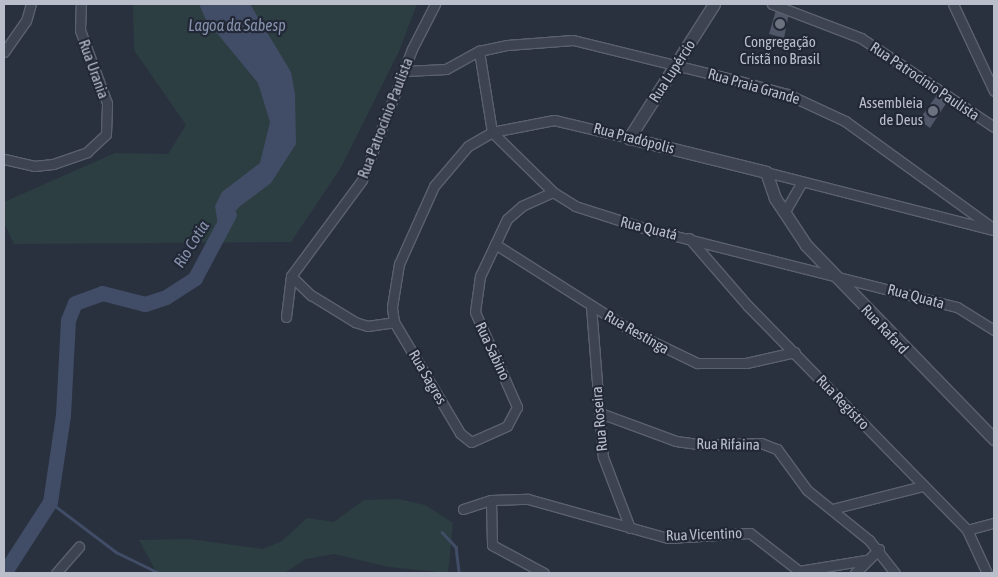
<!DOCTYPE html>
<meta charset="utf-8">
<style>
body{margin:0}
#map{position:relative;width:998px;height:577px;overflow:hidden;background:#29313f;font-family:"Asap Condensed",sans-serif}
div>[style]{position:absolute}
[style*='--x']{left:calc(var(--x)*1px);top:calc(var(--y)*1px);width:calc(var(--w)*1px);rotate:calc(var(--a)*1deg)}
.green>*{inset:0;background:#2c3e41}
.water>*{inset:0;background:#414d67}
.stream>*{height:2.5px;margin:-1.25px;padding:0 1.25px;transform-origin:1.25px;border-radius:1.25px;background:#414d67}
.river>*{height:15px;margin:-7.5px;padding:0 7.5px;transform-origin:7.5px;border-radius:7.5px;background:#414d67}
.building>*{inset:0;background:#505768}
.roads{filter:drop-shadow(1px 0 #5b616d) drop-shadow(-1px 0 #5b616d) drop-shadow(0 1px #5b616d) drop-shadow(0 -1px #5b616d)}
.minor>*{height:9px;margin:-4.5px;padding:0 4.5px;transform-origin:4.5px;border-radius:4.5px;background:#3d4350}
.tertiary>*{height:11px;margin:-5.5px;padding:0 5.5px;transform-origin:5.5px;border-radius:5.5px;background:#3d4350}
.dots>*{width:14px;height:14px;translate:-50% -50%;box-sizing:border-box;border:2px solid #222835;border-radius:50%}
span{translate:-50% -50%;white-space:nowrap;text-align:center;line-height:1.15;-webkit-text-stroke:4.5px #222835;paint-order:stroke}
.poi-label{font-size:15px;color:#babeca}
.right{translate:-100% -50%;text-align:right}
.street-label{font-size:15px;color:#babeca}
.water-label{font-size:16px;color:#8592ae;font-style:italic}
.frame{position:absolute;inset:0;border:5px solid #babeca;pointer-events:none}
</style>
<div id="map">
<div class="green">
<i style="clip-path:polygon(133px 4px,417px 4px,399px 51px,340px 169px,291px 242px,14px 244px,4px 223px,4px 202px,115px 153px,168px 154px,186px 125px,134px 50px)"></i>
<i style="clip-path:polygon(398px 499px,425px 505px,453px 523px,448px 573px,389px 567px,334px 554px,306px 559px,284px 573px,157px 573px,139px 540px,189px 539px,263px 549px,282px 541px,307px 518px,334px 522px,364px 500px)"></i>
</div>
<div class="water">
<i style="clip-path:polygon(199px 4px,250px 4px,291px 72px,295px 94px,296px 144px,271px 183px,239px 207px,219px 231px,215px 206px,222px 192px,260px 163px,270px 122px,258px 83px,206px 20px)"></i>
</div>
<div class="stream">
<i style="--x:50;--y:502;--w:83;--a:37.1"></i>
<i style="--x:116;--y:552;--w:48;--a:26"></i>
<i style="--x:442;--y:532;--w:21;--a:47"></i>
<i style="--x:456;--y:547;--w:26;--a:83"></i>
</div>
<div class="river">
<i style="--x:4;--y:573;--w:85;--a:-57.1"></i>
<i style="--x:50;--y:502;--w:88;--a:-81.5"></i>
<i style="--x:63;--y:415;--w:95;--a:-87"></i>
<i style="--x:68;--y:320;--w:18;--a:-68"></i>
<i style="--x:75;--y:303;--w:29;--a:-20"></i>
<i style="--x:102;--y:293;--w:44;--a:14.3"></i>
<i style="--x:145;--y:304;--w:22;--a:-18"></i>
<i style="--x:166;--y:297;--w:35;--a:-33"></i>
<i style="--x:195;--y:278;--w:72;--a:-62"></i>
</div>
<div class="building">
<i style="clip-path:polygon(776px 10px,789px 13px,784px 38px,769px 34px)"></i>
<i style="clip-path:polygon(937px 95px,947px 102px,930px 128px,919px 120px)"></i>
</div>
<div class="roads">
<div class="minor">
<i style="--x:772;--y:4;--w:95;--a:20.9"></i>
<i style="--x:861;--y:38;--w:160;--a:33.8"></i>
<i style="--x:953;--y:4;--w:96;--a:64.8"></i>
<i style="--x:479;--y:51;--w:82;--a:80.9"></i>
<i style="--x:492;--y:132;--w:86;--a:44.5"></i>
<i style="--x:553;--y:192;--w:26;--a:32"></i>
<i style="--x:575;--y:206;--w:72;--a:17.7"></i>
<i style="--x:644;--y:228;--w:323;--a:14.2"></i>
<i style="--x:957;--y:307;--w:44;--a:31.9"></i>
<i style="--x:4;--y:52;--w:38;--a:-55"></i>
<i style="--x:26;--y:21;--w:18;--a:-74"></i>
<i style="--x:405;--y:71;--w:41;--a:-2.8"></i>
<i style="--x:446;--y:69;--w:38;--a:-29"></i>
<i style="--x:479;--y:51;--w:29;--a:-12"></i>
<i style="--x:507;--y:45;--w:66;--a:-4.3"></i>
<i style="--x:573;--y:40;--w:168;--a:13.8"></i>
<i style="--x:736;--y:80;--w:53;--a:15.4"></i>
<i style="--x:787;--y:94;--w:64;--a:25"></i>
<i style="--x:845;--y:121;--w:184;--a:35.9"></i>
<i style="--x:4;--y:159;--w:31;--a:13"></i>
<i style="--x:34;--y:166;--w:19;--a:-6"></i>
<i style="--x:53;--y:164;--w:36;--a:-19"></i>
<i style="--x:87;--y:152;--w:26;--a:-43"></i>
<i style="--x:106;--y:134;--w:31;--a:-88"></i>
<i style="--x:107;--y:103;--w:78;--a:-110.3"></i>
<i style="--x:80;--y:30;--w:26;--a:-88"></i>
<i style="--x:766;--y:172;--w:235;--a:14.3"></i>
<i style="--x:553;--y:192;--w:34;--a:156"></i>
<i style="--x:522;--y:206;--w:20;--a:139"></i>
<i style="--x:507;--y:219;--w:63;--a:115.3"></i>
<i style="--x:480;--y:276;--w:36;--a:98"></i>
<i style="--x:475;--y:312;--w:104;--a:66.1"></i>
<i style="--x:517;--y:407;--w:21;--a:118"></i>
<i style="--x:507;--y:426;--w:39;--a:156"></i>
<i style="--x:471;--y:442;--w:14;--a:-141"></i>
<i style="--x:460;--y:433;--w:129;--a:-120.7"></i>
<i style="--x:394;--y:322;--w:15;--a:-98"></i>
<i style="--x:392;--y:307;--w:44;--a:-80.8"></i>
<i style="--x:399;--y:264;--w:85;--a:-65.8"></i>
<i style="--x:434;--y:186;--w:52;--a:-49.6"></i>
<i style="--x:468;--y:146;--w:28;--a:-30"></i>
<i style="--x:492;--y:132;--w:63;--a:-11"></i>
<i style="--x:554;--y:120;--w:77;--a:13.5"></i>
<i style="--x:784;--y:213;--w:36;--a:-60"></i>
<i style="--x:689;--y:238;--w:90;--a:49.1"></i>
<i style="--x:748;--y:306;--w:313;--a:45.6"></i>
<i style="--x:967;--y:530;--w:47;--a:65.1"></i>
<i style="--x:495;--y:244;--w:168;--a:32.4"></i>
<i style="--x:637;--y:334;--w:67;--a:25.8"></i>
<i style="--x:697;--y:363;--w:49;--a:0"></i>
<i style="--x:746;--y:363;--w:50;--a:-12.7"></i>
<i style="--x:291;--y:276;--w:28;--a:44"></i>
<i style="--x:311;--y:295;--w:52;--a:31.5"></i>
<i style="--x:355;--y:322;--w:13;--a:18"></i>
<i style="--x:367;--y:326;--w:27;--a:-8"></i>
<i style="--x:591;--y:306;--w:151;--a:85.5"></i>
<i style="--x:603;--y:457;--w:76;--a:69.2"></i>
<i style="--x:286;--y:317;--w:41;--a:-83"></i>
<i style="--x:291;--y:276;--w:119;--a:-53.5"></i>
<i style="--x:362;--y:180;--w:140;--a:-69.1"></i>
<i style="--x:412;--y:49;--w:51;--a:-62.9"></i>
<i style="--x:600;--y:413;--w:81;--a:20.2"></i>
<i style="--x:676;--y:441;--w:29;--a:8"></i>
<i style="--x:705;--y:445;--w:56;--a:-2"></i>
<i style="--x:761;--y:443;--w:17;--a:21"></i>
<i style="--x:777;--y:449;--w:51;--a:53.8"></i>
<i style="--x:807;--y:490;--w:80;--a:38.9"></i>
<i style="--x:869;--y:540;--w:42;--a:51.8"></i>
<i style="--x:491;--y:500;--w:45;--a:88.7"></i>
<i style="--x:492;--y:545;--w:59;--a:28.3"></i>
<i style="--x:463;--y:509;--w:29;--a:-18"></i>
<i style="--x:491;--y:500;--w:37;--a:-2"></i>
<i style="--x:528;--y:499;--w:145;--a:15.6"></i>
<i style="--x:668;--y:538;--w:82;--a:-3.5"></i>
<i style="--x:750;--y:533;--w:62;--a:37.8"></i>
<i style="--x:799;--y:571;--w:68;--a:-9.3"></i>
<i style="--x:832;--y:509;--w:93;--a:-14.3"></i>
<i style="--x:967;--y:530;--w:28;--a:-15"></i>
<i style="--x:56;--y:573;--w:35;--a:-49"></i>
<i style="--x:855;--y:573;--w:34;--a:-45"></i>
</div>
<div class="tertiary">
<i style="--x:714;--y:4;--w:159;--a:122.4"></i>
<i style="--x:629;--y:138;--w:141;--a:13.9"></i>
<i style="--x:766;--y:172;--w:28;--a:71"></i>
<i style="--x:775;--y:198;--w:56;--a:56.6"></i>
<i style="--x:806;--y:245;--w:270;--a:45.9"></i>
</div>
</div>
<div class="dots">
<i style="left:780px;top:24px;background:#6b7280"></i>
<i style="left:933px;top:111px;background:#6b7280"></i>
</div>
<div class="poi-label">
<span style="left:780px;top:50px">Congregação<br>Cristã no Brasil</span>
<span class="right" style="left:923px;top:111px">Assembleia<br>de Deus</span>
</div>
<div class="street-label">
<span style="left:94px;top:69px;rotate:70deg">Rua Urania</span>
<span style="left:672px;top:71px;rotate:-57deg">Rua Lupércio</span>
<span style="left:925px;top:81px;rotate:34deg">Rua Patrocínio Paulista</span>
<span style="left:754px;top:86px;rotate:16deg">Rua Praia Grande</span>
<span style="left:385px;top:118px;rotate:-69deg">Rua Patrocínio Paulista</span>
<span style="left:634px;top:138px;rotate:15deg">Rua Pradópolis</span>
<span style="left:649px;top:228px;rotate:14deg">Rua Quatá</span>
<span style="left:916px;top:296px;rotate:15deg">Rua Quata</span>
<span style="left:885px;top:329px;rotate:47deg">Rua Rafard</span>
<span style="left:637px;top:332px;rotate:30deg">Rua Restinga</span>
<span style="left:493px;top:351px;rotate:65deg">Rua Sabino</span>
<span style="left:428px;top:377px;rotate:60deg">Rua Sagres</span>
<span style="left:843px;top:402px;rotate:46deg">Rua Registro</span>
<span style="left:599px;top:419px;rotate:-95deg">Rua Roseira</span>
<span style="left:728px;top:444px;rotate:1deg">Rua Rifaina</span>
<span style="left:704px;top:534px;rotate:-2deg">Rua Vicentino</span>
</div>
<div class="water-label">
<span style="left:237px;top:25px">Lagoa da Sabesp</span>
<span style="left:191px;top:244px;rotate:-58deg">Rio Cotia</span>
</div>
<div class="frame"></div>
</div>
